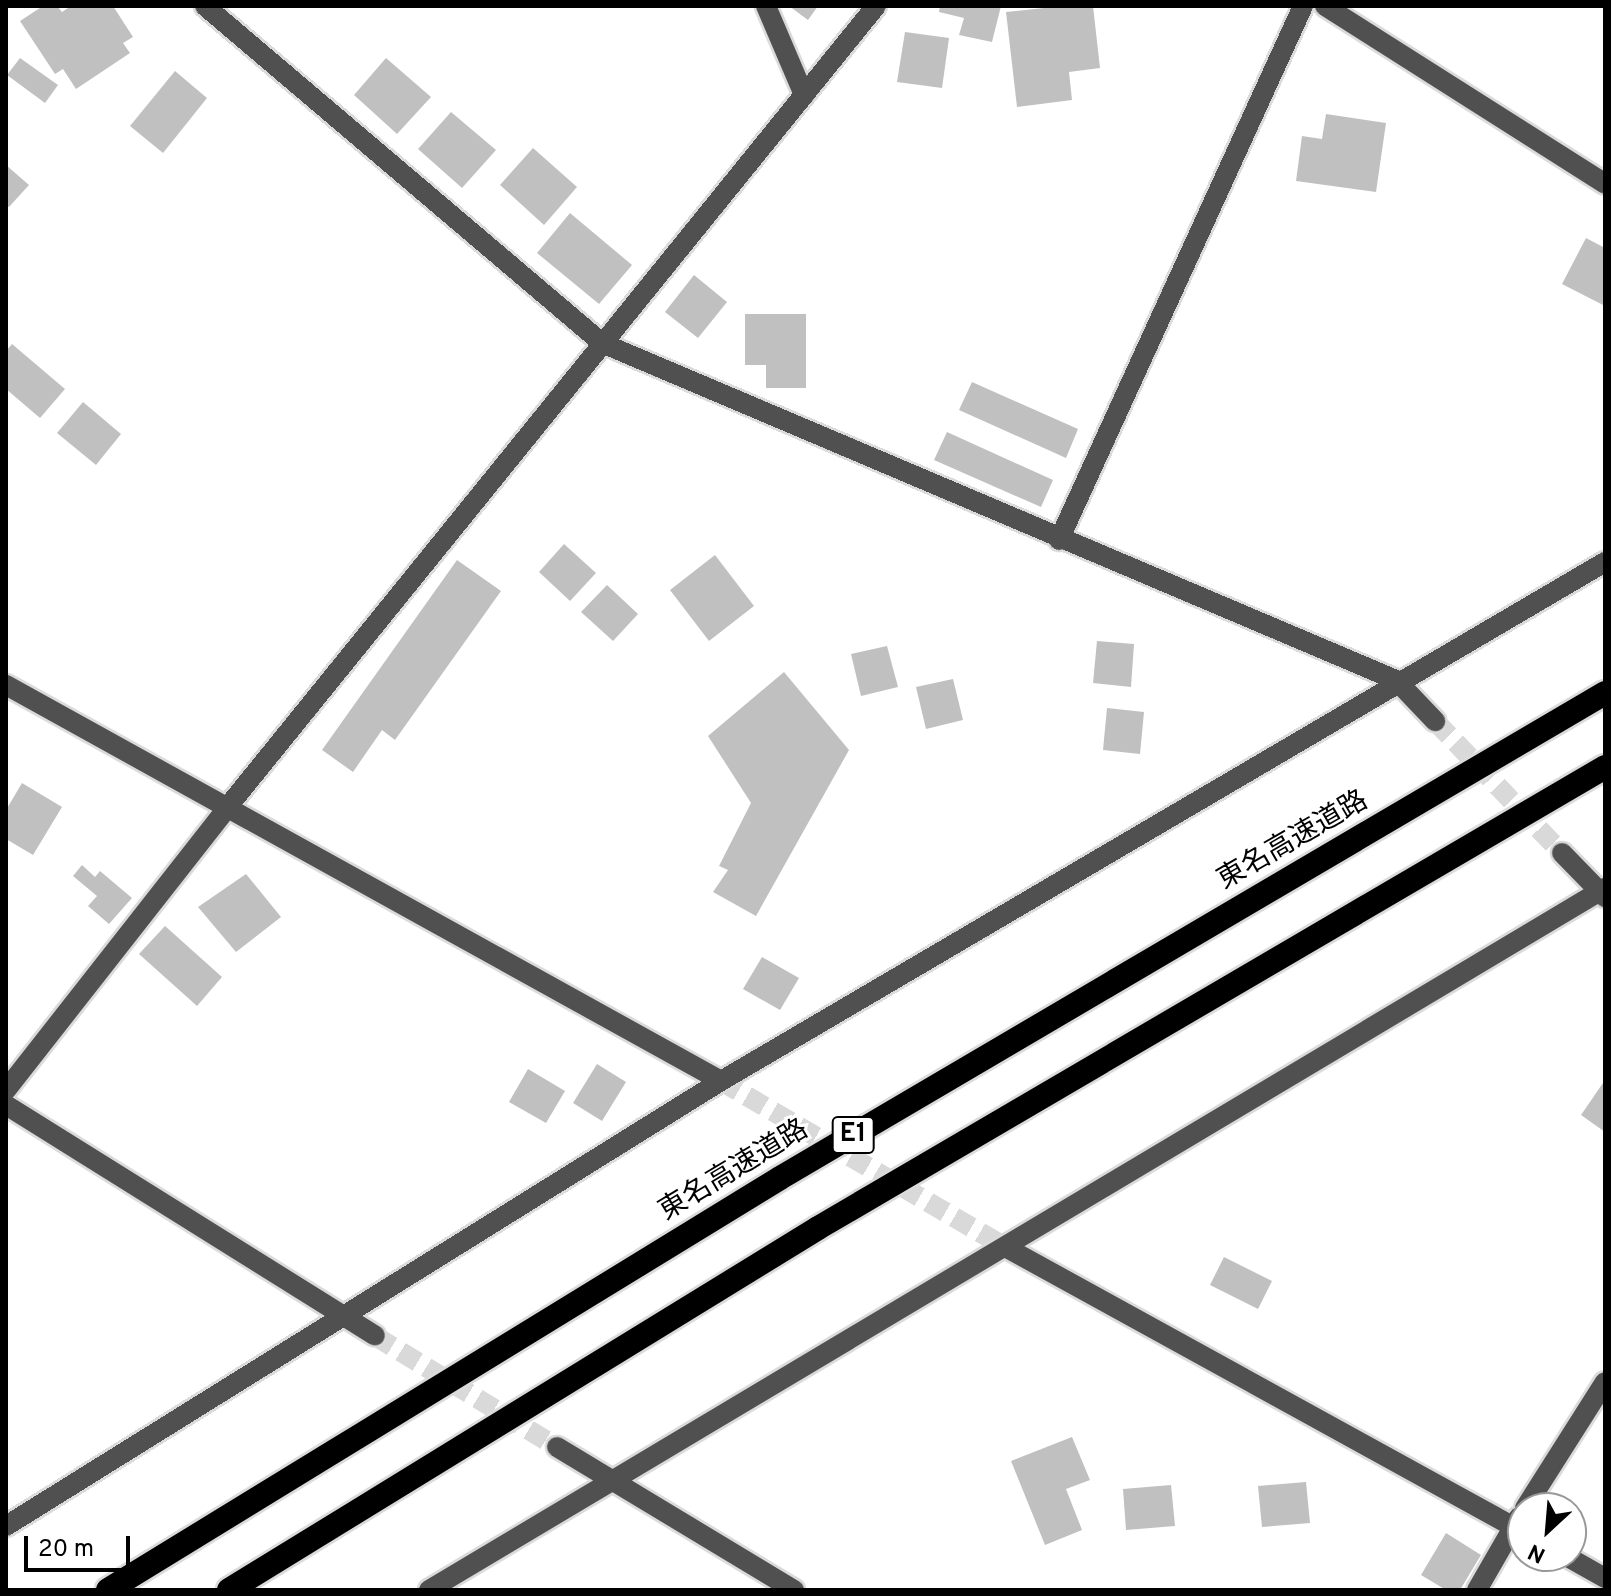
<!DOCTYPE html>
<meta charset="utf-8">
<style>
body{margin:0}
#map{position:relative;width:1611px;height:1596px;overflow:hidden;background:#fff;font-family:Overpass,"Noto Sans JP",sans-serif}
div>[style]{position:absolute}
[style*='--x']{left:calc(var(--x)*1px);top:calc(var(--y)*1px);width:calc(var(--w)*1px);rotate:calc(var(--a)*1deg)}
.building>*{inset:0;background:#c0c0c0}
.minor-tunnel>*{height:20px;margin-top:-10px;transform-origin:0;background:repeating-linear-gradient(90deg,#d9d9d9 0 20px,transparent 0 30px)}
.roads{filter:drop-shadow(2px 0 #dbdbdb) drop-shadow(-2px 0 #dbdbdb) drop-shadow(0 2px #dbdbdb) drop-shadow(0 -2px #dbdbdb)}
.minor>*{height:20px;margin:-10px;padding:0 10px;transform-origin:10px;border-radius:10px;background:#505050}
.highway>*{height:24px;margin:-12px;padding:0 12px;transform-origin:12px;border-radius:12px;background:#000}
span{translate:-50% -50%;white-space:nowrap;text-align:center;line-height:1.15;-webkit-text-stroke:6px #fff;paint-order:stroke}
.shield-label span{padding:2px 6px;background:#fff;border:2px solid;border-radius:6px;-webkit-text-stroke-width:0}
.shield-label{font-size:26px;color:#000;font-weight:700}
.street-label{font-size:28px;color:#000}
.frame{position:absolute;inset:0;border:8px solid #000;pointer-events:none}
.north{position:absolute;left:1507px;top:1492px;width:80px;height:80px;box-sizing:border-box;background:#fff;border:2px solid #999;border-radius:50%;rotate:206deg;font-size:22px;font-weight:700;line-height:32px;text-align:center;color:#000}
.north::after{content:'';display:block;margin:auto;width:28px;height:36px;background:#000;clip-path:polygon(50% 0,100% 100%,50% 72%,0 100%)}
.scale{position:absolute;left:24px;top:1536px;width:106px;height:36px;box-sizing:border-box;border:4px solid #000;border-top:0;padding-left:10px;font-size:24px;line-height:28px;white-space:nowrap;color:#000;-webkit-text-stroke:6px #fff;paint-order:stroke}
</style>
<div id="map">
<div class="building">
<i style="clip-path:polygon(43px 6px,57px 6px,62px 12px,71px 6px,113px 6px,133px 37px,123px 43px,130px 53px,76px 89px,63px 69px,55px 74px,20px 21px)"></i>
<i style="clip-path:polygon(789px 6px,818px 6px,808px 20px)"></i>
<i style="clip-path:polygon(940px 6px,1001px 6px,992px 42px,959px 35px,964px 18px,939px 12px)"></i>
<i style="clip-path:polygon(1063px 6px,1093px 6px,1100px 68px,1069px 72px,1072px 100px,1017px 107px,1006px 12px)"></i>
<i style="clip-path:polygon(905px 32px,949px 38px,942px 88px,897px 82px)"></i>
<i style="clip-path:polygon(20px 58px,58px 85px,45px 103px,7px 75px)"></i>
<i style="clip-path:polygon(386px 58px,431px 97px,397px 134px,354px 95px)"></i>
<i style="clip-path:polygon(175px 71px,207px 98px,163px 153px,130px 126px)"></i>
<i style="clip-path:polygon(451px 112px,496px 150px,462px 188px,418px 149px)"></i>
<i style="clip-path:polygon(1326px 114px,1386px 123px,1376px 192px,1296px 181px,1302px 136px,1322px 139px)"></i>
<i style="clip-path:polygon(533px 148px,577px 187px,544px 225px,500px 185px)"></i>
<i style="clip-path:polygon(6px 165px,29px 185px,9px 207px,6px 205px)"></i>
<i style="clip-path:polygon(570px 213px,632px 265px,599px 304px,537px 253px)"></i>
<i style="clip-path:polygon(1586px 238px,1605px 248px,1605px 306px,1562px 284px)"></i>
<i style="clip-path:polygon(694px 275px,727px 302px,698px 338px,665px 312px)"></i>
<i style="clip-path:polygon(745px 314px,806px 314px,806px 388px,766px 388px,766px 365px,745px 365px)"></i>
<i style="clip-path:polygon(12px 344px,65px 389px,40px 418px,6px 389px,6px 351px)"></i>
<i style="clip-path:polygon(972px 382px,1078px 429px,1066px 458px,959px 410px)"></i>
<i style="clip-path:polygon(83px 402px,121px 434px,96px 465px,57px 433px)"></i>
<i style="clip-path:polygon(947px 432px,1053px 480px,1041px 507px,934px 460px)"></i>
<i style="clip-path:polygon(564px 544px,596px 573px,570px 601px,539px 572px)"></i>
<i style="clip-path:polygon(715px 555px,754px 606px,709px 641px,670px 590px)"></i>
<i style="clip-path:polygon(457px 560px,501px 591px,395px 740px,382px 730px,353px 772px,322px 750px)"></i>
<i style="clip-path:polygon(607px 585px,638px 614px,613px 641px,581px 612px)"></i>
<i style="clip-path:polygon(1097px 641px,1134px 644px,1131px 687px,1093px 683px)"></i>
<i style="clip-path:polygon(887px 646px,898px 687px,861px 696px,851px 654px)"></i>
<i style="clip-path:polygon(784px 672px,849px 750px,756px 916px,713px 892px,728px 870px,719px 866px,751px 803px,708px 736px)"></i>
<i style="clip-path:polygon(953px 679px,963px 720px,926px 729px,916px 687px)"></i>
<i style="clip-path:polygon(1107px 708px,1144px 712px,1140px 754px,1103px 750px)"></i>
<i style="clip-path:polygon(22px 783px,62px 807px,33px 855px,6px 839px,6px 810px)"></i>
<i style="clip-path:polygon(82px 865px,95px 877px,100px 871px,132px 898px,109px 924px,88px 906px,97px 896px,73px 876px)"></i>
<i style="clip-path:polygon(246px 874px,281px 917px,236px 952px,198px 907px)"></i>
<i style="clip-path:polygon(165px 926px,222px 977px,197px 1006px,139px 954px)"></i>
<i style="clip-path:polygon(762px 957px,799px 978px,780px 1010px,743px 989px)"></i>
<i style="clip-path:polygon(597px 1064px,626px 1082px,602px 1121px,573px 1103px)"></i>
<i style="clip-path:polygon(528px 1069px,565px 1091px,546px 1123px,509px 1102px)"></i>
<i style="clip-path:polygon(1605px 1080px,1605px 1132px,1581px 1115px)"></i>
<i style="clip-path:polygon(1224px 1257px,1272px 1281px,1258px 1309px,1210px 1285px)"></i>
<i style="clip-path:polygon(1072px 1437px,1090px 1480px,1066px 1489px,1082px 1530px,1045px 1545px,1011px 1461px)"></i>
<i style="clip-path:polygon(1306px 1482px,1310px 1523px,1262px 1527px,1258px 1486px)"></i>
<i style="clip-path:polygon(1171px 1485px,1175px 1526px,1126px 1530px,1123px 1489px)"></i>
<i style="clip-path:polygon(1446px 1533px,1481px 1555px,1460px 1590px,1446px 1590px,1421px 1575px)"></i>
</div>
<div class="minor-tunnel">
<i style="--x:1435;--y:721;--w:183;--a:46.1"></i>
<i style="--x:721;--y:1081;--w:331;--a:30.3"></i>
<i style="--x:375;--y:1336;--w:213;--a:31.4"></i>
</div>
<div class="roads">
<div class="minor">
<i style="--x:205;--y:6;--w:521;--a:40.33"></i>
<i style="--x:602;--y:343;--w:863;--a:23"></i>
<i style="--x:1396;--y:680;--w:57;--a:46.4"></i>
<i style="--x:766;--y:6;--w:97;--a:66.9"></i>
<i style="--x:1325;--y:6;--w:332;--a:32.4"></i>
<i style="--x:1059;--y:540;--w:587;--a:-65.44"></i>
<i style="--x:6;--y:685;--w:817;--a:28.98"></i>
<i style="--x:1562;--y:853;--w:62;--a:45.7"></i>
<i style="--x:6;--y:1090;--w:357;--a:-51.9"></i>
<i style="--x:226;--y:809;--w:1033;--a:-51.01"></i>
<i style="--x:6;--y:1105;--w:435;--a:32"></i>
<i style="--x:1007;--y:1248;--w:589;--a:28.83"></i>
<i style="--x:557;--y:1447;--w:277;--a:31.1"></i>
<i style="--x:1525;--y:1508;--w:149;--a:-57.6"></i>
<i style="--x:6;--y:1526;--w:842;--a:-31.9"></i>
<i style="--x:721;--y:1081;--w:1025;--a:-30.42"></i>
<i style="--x:1566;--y:1556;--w:45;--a:29.4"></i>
<i style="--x:429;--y:1590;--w:1370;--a:-30.83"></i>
<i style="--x:1477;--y:1590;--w:84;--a:-60.1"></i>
</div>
<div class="highway">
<i style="--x:108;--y:1590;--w:788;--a:-31.51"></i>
<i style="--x:780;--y:1178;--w:957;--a:-30.45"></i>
<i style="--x:229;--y:1590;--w:691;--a:-31.57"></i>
<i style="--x:818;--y:1228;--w:912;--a:-30.36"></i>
</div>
</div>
<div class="shield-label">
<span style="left:853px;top:1135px">E1</span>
</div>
<div class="street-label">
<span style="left:1293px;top:841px;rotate:-30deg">東名高速道路</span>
<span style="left:734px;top:1171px;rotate:-31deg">東名高速道路</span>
</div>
<div class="frame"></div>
<div class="north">N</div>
<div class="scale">20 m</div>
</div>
